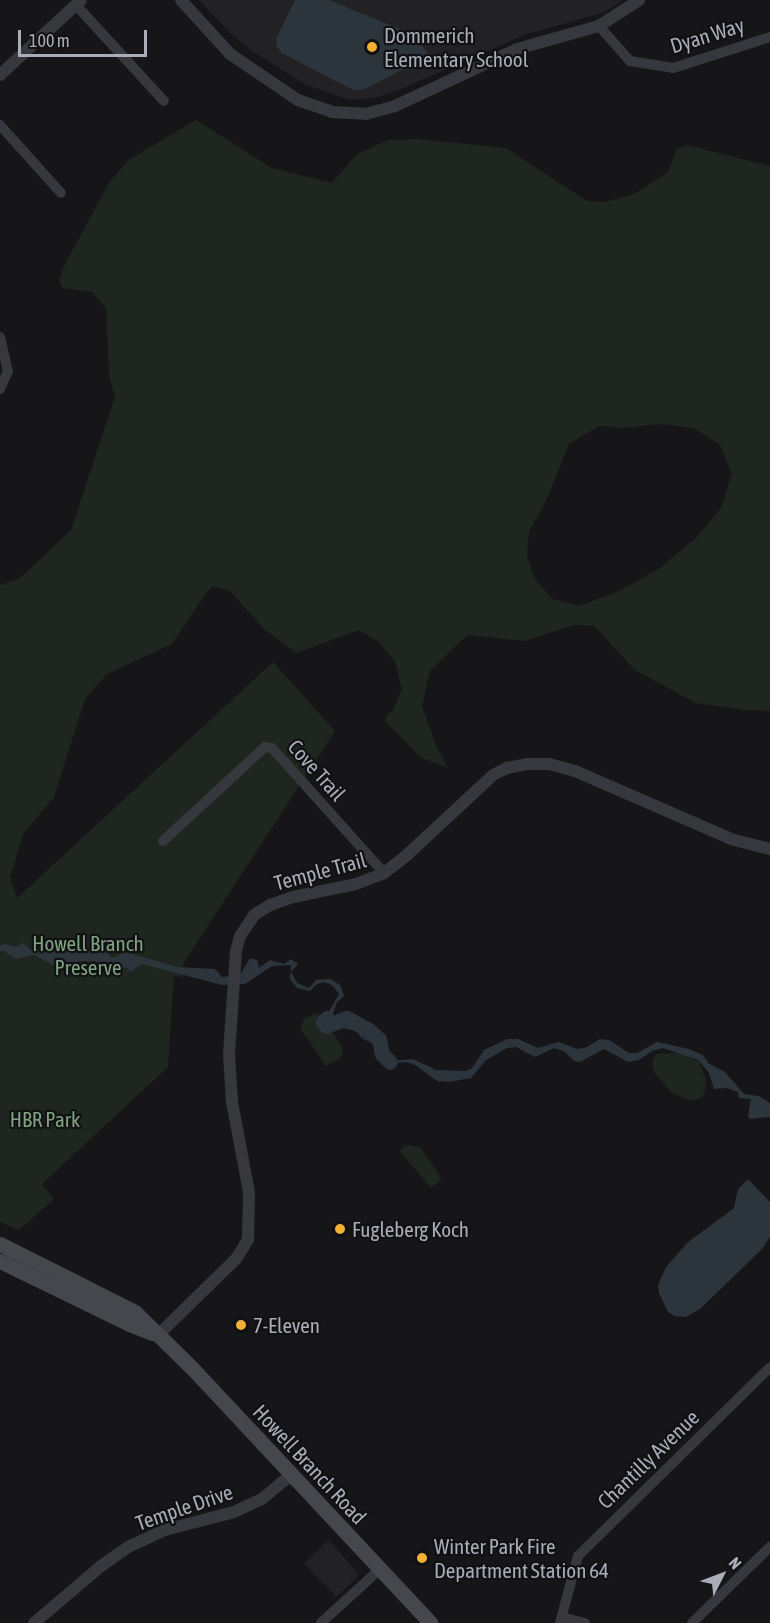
<!DOCTYPE html>
<style>
body{margin:0}
#map{position:relative;width:770px;height:1623px;overflow:hidden;background:#161618;font-family:"Asap Condensed",sans-serif}
div>[style]{position:absolute}
[style*='--x']{left:calc(var(--x)*1px);top:calc(var(--y)*1px);width:calc(var(--w)*1px);rotate:calc(var(--a)*1deg)}
.built>*{inset:0;background:#222225}
.green>*{inset:0;background:#1e261f}
.water>*{inset:0;background:#2c353c}
.stream>*{height:2px;margin:-1px;padding:0 1px;transform-origin:1px;border-radius:1px;background:#2c353c}
.river>*{height:15px;margin:-7.5px;padding:0 7.5px;transform-origin:7.5px;border-radius:7.5px;background:#2c353c}
.minor>*{height:10px;margin:-5px;padding:0 5px;transform-origin:5px;border-radius:5px;background:#37383d}
.tertiary>*{height:12px;margin:-6px;padding:0 6px;transform-origin:6px;border-radius:6px;background:#37383d}
.secondary>*{height:15px;margin:-7.5px;padding:0 7.5px;transform-origin:7.5px;border-radius:7.5px;background:#45474d}
.dots>*{width:16px;height:16px;translate:-50% -50%;box-sizing:border-box;border:3px solid #111113;border-radius:50%}
span{translate:-50% -50%;white-space:nowrap;text-align:center;line-height:1.15;-webkit-text-stroke:4.5px #111113;paint-order:stroke}
.poi-label{font-size:21px;color:#a8adb8}
.left{translate:0 -50%;text-align:left}
.street-label{font-size:21px;color:#a8adb8}
.park-label{font-size:21px;color:#7fa381}
.north{position:absolute;left:692px;top:1545px;width:60px;height:60px;-webkit-text-stroke:4px #111113;paint-order:stroke;rotate:48deg;font-size:16px;font-weight:700;line-height:24px;text-align:center;color:#a8adb8}
.north::after{content:'';display:block;margin:auto;width:21px;height:27px;background:#a8adb8;clip-path:polygon(50% 0,100% 100%,50% 72%,0 100%)}
.scale{position:absolute;left:18px;top:30px;width:129px;height:27px;box-sizing:border-box;border:3px solid #a8adb8;border-top:0;padding-left:8px;font-size:18px;line-height:21px;white-space:nowrap;color:#a8adb8;-webkit-text-stroke:4px #111113;paint-order:stroke}
</style>
<div id="map">
<div class="built">
<i style="clip-path:polygon(199px 0,623px 0,605px 12px,524px 35px,399px 90px,374px 98px,350px 100px,304px 84px,252px 51px,231px 34px)"></i>
<i style="clip-path:polygon(329px 1540px,358px 1573px,357px 1578px,336px 1597px,304px 1563px)"></i>
</div>
<div class="green">
<i style="clip-path:polygon(evenodd,196px 120px,272px 168px,332px 183px,357px 154px,388px 140px,418px 139px,506px 148px,587px 201px,605px 202px,634px 194px,668px 172px,677px 149px,687px 145px,770px 166px,770px 711px,744px 710px,696px 703px,635px 670px,594px 626px,574px 625px,525px 641px,467px 635px,430px 671px,422px 706px,436px 746px,448px 768px,420px 757px,386px 722px,386px 716px,393px 710px,402px 689px,395px 662px,379px 642px,359px 630px,296px 653px,264px 629px,230px 591px,213px 586px,206px 593px,172px 644px,107px 674px,85px 699px,54px 797px,23px 834px,10px 877px,17px 898px,273px 662px,335px 731px,183px 964px,183px 978px,174px 975px,168px 1067px,42px 1184px,54px 1199px,19px 1230px,0 1222px,0 585px,19px 579px,71px 530px,115px 397px,109px 375px,106px 308px,92px 292px,62px 288px,59px 280px,64px 266px,110px 181px,130px 159px,196px 120px,659px 424px,694px 428px,720px 445px,732px 474px,721px 508px,696px 538px,657px 570px,617px 592px,579px 606px,552px 599px,534px 577px,527px 555px,529px 531px,546px 501px,569px 444px,599px 426px,624px 428px,659px 424px)"></i>
<i style="clip-path:polygon(318px 1013px,320px 1015px,317px 1021px,321px 1030px,331px 1029px,343px 1049px,341px 1058px,326px 1066px,300px 1028px,305px 1018px)"></i>
<i style="clip-path:polygon(673px 1053px,682px 1054px,699px 1062px,706px 1080px,705px 1092px,700px 1099px,689px 1100px,672px 1093px,655px 1074px,652px 1063px,656px 1054px)"></i>
<i style="clip-path:polygon(404px 1145px,420px 1147px,439px 1174px,441px 1180px,431px 1188px,400px 1152px)"></i>
</div>
<div class="water">
<i style="clip-path:polygon(295px 0,329px 0,412px 34px,429px 54px,426px 58px,363px 90px,353px 90px,282px 53px,277px 47px,276px 39px)"></i>
<i style="clip-path:polygon(23px 943px,31px 950px,61px 948px,67px 951px,75px 944px,81px 951px,97px 948px,106px 950px,112px 958px,125px 952px,177px 967px,215px 969px,222px 977px,240px 975px,250px 958px,257px 960px,259px 968px,270px 960px,284px 964px,291px 959px,298px 964px,291px 972px,297px 983px,309px 988px,316px 980px,330px 979px,340px 985px,344px 996px,337px 1002px,332px 1016px,326px 1023px,332px 1022px,332px 1028px,321px 1030px,316px 1026px,318px 1018px,322px 1014px,327px 1015px,339px 994px,333px 986px,325px 982px,317px 984px,310px 991px,297px 988px,290px 979px,291px 965px,272px 966px,245px 984px,222px 985px,142px 964px,130px 972px,127px 968px,100px 965px,95px 961px,79px 961px,74px 964px,73px 961px,69px 967px,64px 964px,53px 965px,34px 955px,15px 959px,4px 951px,0 951px,0 946px,4px 944px,16px 947px)"></i>
<i style="clip-path:polygon(507px 1039px,518px 1039px,538px 1048px,558px 1042px,578px 1049px,587px 1047px,600px 1039px,609px 1040px,629px 1053px,637px 1053px,657px 1042px,689px 1049px,703px 1055px,708px 1063px,725px 1072px,744px 1094px,759px 1096px,770px 1103px,770px 1117px,750px 1119px,748px 1116px,751px 1099px,739px 1098px,738px 1092px,727px 1088px,714px 1089px,709px 1073px,698px 1060px,663px 1048px,652px 1051px,639px 1060px,628px 1062px,604px 1049px,580px 1062px,574px 1061px,564px 1051px,554px 1048px,535px 1057px,516px 1047px,507px 1048px,486px 1060px,471px 1078px,449px 1082px,437px 1081px,415px 1065px,406px 1062px,389px 1064px,378px 1049px,382px 1046px,390px 1061px,413px 1059px,436px 1070px,466px 1071px,472px 1068px,484px 1050px)"></i>
<i style="clip-path:polygon(748px 1179px,770px 1202px,770px 1237px,762px 1249px,700px 1309px,686px 1317px,675px 1316px,668px 1312px,659px 1293px,658px 1285px,666px 1267px,687px 1243px,734px 1208px,738px 1189px)"></i>
</div>
<div class="stream">
<i style="--x:330;--y:1025;--w:27;--a:10"></i>
<i style="--x:357;--y:1030;--w:9;--a:54"></i>
<i style="--x:362;--y:1037;--w:16;--a:27"></i>
<i style="--x:376;--y:1044;--w:7;--a:63"></i>
</div>
<div class="river">
<i style="--x:327;--y:1018;--w:6;--a:135"></i>
<i style="--x:323;--y:1022;--w:5;--a:53"></i>
<i style="--x:326;--y:1026;--w:22;--a:-21"></i>
<i style="--x:347;--y:1018;--w:26;--a:29"></i>
<i style="--x:370;--y:1031;--w:12;--a:42"></i>
<i style="--x:379;--y:1039;--w:15;--a:79"></i>
<i style="--x:382;--y:1054;--w:11;--a:45"></i>
</div>
<div class="minor">
<i style="--x:76;--y:5;--w:130;--a:47.5"></i>
<i style="--x:599;--y:26;--w:47;--a:48.5"></i>
<i style="--x:630;--y:61;--w:44;--a:9.2"></i>
<i style="--x:673;--y:68;--w:102;--a:-17.7"></i>
<i style="--x:0;--y:125;--w:91;--a:48.1"></i>
<i style="--x:0;--y:337;--w:35;--a:77"></i>
<i style="--x:8;--y:371;--w:20;--a:114"></i>
<i style="--x:163;--y:841;--w:139;--a:-42.7"></i>
<i style="--x:265;--y:747;--w:7;--a:8"></i>
<i style="--x:272;--y:748;--w:168;--a:48.1"></i>
<i style="--x:562;--y:1617;--w:24;--a:15"></i>
<i style="--x:321;--y:1623;--w:80;--a:-42.5"></i>
<i style="--x:560;--y:1623;--w:69;--a:-75"></i>
<i style="--x:578;--y:1556;--w:269;--a:-44.5"></i>
<i style="--x:692;--y:1623;--w:109;--a:-44.3"></i>
</div>
<div class="tertiary">
<i style="--x:181;--y:0;--w:73;--a:47.8"></i>
<i style="--x:230;--y:54;--w:82;--a:34.1"></i>
<i style="--x:298;--y:100;--w:36;--a:19"></i>
<i style="--x:332;--y:112;--w:34;--a:3"></i>
<i style="--x:366;--y:114;--w:30;--a:-15"></i>
<i style="--x:395;--y:106;--w:135;--a:-25"></i>
<i style="--x:517;--y:49;--w:85;--a:-15.7"></i>
<i style="--x:599;--y:26;--w:48;--a:-33"></i>
<i style="--x:0;--y:75;--w:110;--a:-42.8"></i>
<i style="--x:158;--y:1335;--w:109;--a:-44.3"></i>
<i style="--x:236;--y:1259;--w:22;--a:-58"></i>
<i style="--x:248;--y:1240;--w:48;--a:-88.8"></i>
<i style="--x:249;--y:1192;--w:92;--a:-100.7"></i>
<i style="--x:232;--y:1102;--w:48;--a:-93.6"></i>
<i style="--x:229;--y:1054;--w:103;--a:-86.1"></i>
<i style="--x:236;--y:951;--w:16;--a:-75"></i>
<i style="--x:240;--y:936;--w:25;--a:-56"></i>
<i style="--x:254;--y:915;--w:19;--a:-32"></i>
<i style="--x:270;--y:905;--w:24;--a:-19"></i>
<i style="--x:293;--y:897;--w:64;--a:-11.7"></i>
<i style="--x:356;--y:884;--w:30;--a:-21"></i>
<i style="--x:384;--y:873;--w:31;--a:-38"></i>
<i style="--x:408;--y:854;--w:116;--a:-42.9"></i>
<i style="--x:493;--y:775;--w:16;--a:-27"></i>
<i style="--x:507;--y:768;--w:20;--a:-11"></i>
<i style="--x:527;--y:764;--w:22;--a:0"></i>
<i style="--x:549;--y:764;--w:27;--a:15"></i>
<i style="--x:575;--y:771;--w:173;--a:23.5"></i>
<i style="--x:734;--y:840;--w:37;--a:14"></i>
<i style="--x:34;--y:1623;--w:88;--a:-40.4"></i>
<i style="--x:101;--y:1566;--w:33;--a:-35"></i>
<i style="--x:128;--y:1547;--w:41;--a:-24.7"></i>
<i style="--x:165;--y:1530;--w:71;--a:-14.6"></i>
<i style="--x:234;--y:1512;--w:31;--a:-25"></i>
<i style="--x:262;--y:1499;--w:38;--a:-40"></i>
</div>
<div class="secondary">
<i style="--x:0;--y:1244;--w:151;--a:26.7"></i>
<i style="--x:135;--y:1312;--w:80;--a:44.5"></i>
<i style="--x:192;--y:1368;--w:349;--a:46.9"></i>
<i style="--x:0;--y:1261;--w:144;--a:26"></i>
<i style="--x:129;--y:1324;--w:25;--a:21"></i>
</div>
<div class="dots">
<i style="left:372px;top:47px;background:#f2b134"></i>
<i style="left:340px;top:1229px;background:#f2b134"></i>
<i style="left:241px;top:1325px;background:#f2b134"></i>
<i style="left:422px;top:1558px;background:#f2b134"></i>
</div>
<div class="poi-label">
<span class="left" style="left:384px;top:47px">Dommerich<br>Elementary School</span>
<span class="left" style="left:352px;top:1229px">Fugleberg Koch</span>
<span class="left" style="left:253px;top:1325px">7-Eleven</span>
<span class="left" style="left:434px;top:1558px">Winter Park Fire<br>Department Station 64</span>
</div>
<div class="street-label">
<span style="left:707px;top:35px;rotate:-17deg">Dyan Way</span>
<span style="left:317px;top:770px;rotate:48deg">Cove Trail</span>
<span style="left:320px;top:871px;rotate:-15deg">Temple Trail</span>
<span style="left:648px;top:1459px;rotate:-44deg">Chantilly Avenue</span>
<span style="left:310px;top:1464px;rotate:47deg">Howell Branch Road</span>
<span style="left:184px;top:1507px;rotate:-19deg">Temple Drive</span>
</div>
<div class="park-label">
<span style="left:88px;top:955px">Howell Branch<br>Preserve</span>
<span style="left:45px;top:1119px">HBR Park</span>
</div>
<div class="north">N</div>
<div class="scale">100 m</div>
</div>
